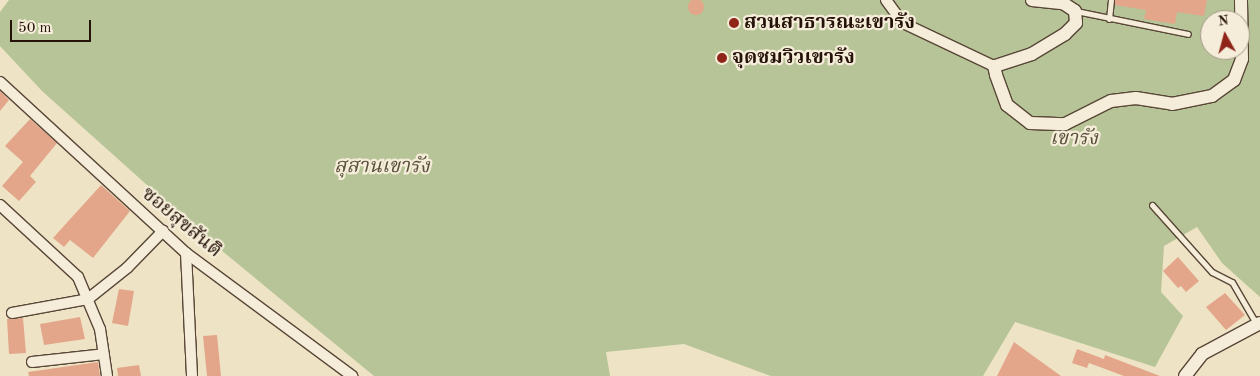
<!DOCTYPE html>
<meta charset="utf-8">
<style>
body{margin:0}
#map{position:relative;width:1260px;height:376px;overflow:hidden;background:#efe3c5;font-family:"Old Standard TT","Noto Serif Thai",serif}
div>[style]{position:absolute}
[style*='--x']{left:calc(var(--x)*1px);top:calc(var(--y)*1px);width:calc(var(--w)*1px);rotate:calc(var(--a)*1deg)}
.green>*{inset:0;background:#b6c497}
.building>*{inset:0;background:#e3a68a}
.round{border-radius:50%}
.roads{filter:drop-shadow(1px 0 #584637) drop-shadow(-1px 0 #584637) drop-shadow(0 1px #584637) drop-shadow(0 -1px #584637)}
.service>*{height:5px;margin:-2.5px;padding:0 2.5px;transform-origin:2.5px;border-radius:2.5px;background:#f5edd9}
.minor>*{height:10px;margin:-5px;padding:0 5px;transform-origin:5px;border-radius:5px;background:#f5edd9}
.tertiary>*{height:12px;margin:-6px;padding:0 6px;transform-origin:6px;border-radius:6px;background:#f5edd9}
.dots>*{width:14px;height:14px;translate:-50% -50%;box-sizing:border-box;border:2px solid #f5edd9;border-radius:50%}
span{translate:-50% -50%;white-space:nowrap;text-align:center;line-height:1.15;-webkit-text-stroke:4.5px #f5edd9;paint-order:stroke}
.poi-label{font-size:20px;color:#251208;font-weight:700}
.left{translate:0 -50%;text-align:left}
.park-label{font-size:20px;color:#58503a;font-style:italic}
.street-label{font-size:20px;color:#251208}
.north{position:absolute;left:1200px;top:10px;width:50px;height:50px;box-sizing:border-box;background:#f5edd9;border:1px solid #a29585;border-radius:50%;rotate:353deg;font-size:14px;font-weight:700;line-height:20px;text-align:center;color:#251208}
.north::after{content:'';display:block;margin:auto;width:18px;height:22px;background:#8f2418;clip-path:polygon(50% 0,100% 100%,50% 72%,0 100%)}
.scale{position:absolute;left:10px;top:20px;width:81px;height:22px;box-sizing:border-box;border:2px solid #251208;border-top:0;padding-left:6px;font-size:15px;line-height:18px;white-space:nowrap;color:#251208;-webkit-text-stroke:4px #f5edd9;paint-order:stroke}
</style>
<div id="map">
<div class="green">
<i style="clip-path:polygon(evenodd,9px 0,1260px 0,1260px 297px,1222px 263px,1197px 227px,1164px 246px,1161px 292px,1183px 316px,1155px 367px,1015px 322px,983px 376px,771px 376px,684px 344px,606px 352px,610px 376px,374px 376px,204px 236px,42px 91px,0 46px,0 12px,9px 0,1210px 20px,1240px 20px,1240px 50px,1210px 50px,1210px 20px)"></i>
</div>
<div class="building">
<i class="round" style="left:688px;top:-1px;width:16px;height:16px"></i>
<i style="clip-path:polygon(1115px 0,1207px 0,1204px 16px,1177px 12px,1175px 24px,1144px 19px,1146px 10px,1115px 5px)"></i>
<i style="clip-path:polygon(0 91px,9px 100px,0 111px)"></i>
<i style="clip-path:polygon(30px 119px,57px 143px,30px 176px,36px 182px,19px 201px,2px 186px,23px 162px,5px 146px)"></i>
<i style="clip-path:polygon(101px 185px,130px 211px,93px 258px,70px 240px,64px 247px,53px 238px)"></i>
<i style="clip-path:polygon(1178px 257px,1199px 281px,1186px 292px,1181px 286px,1178px 288px,1163px 271px)"></i>
<i style="clip-path:polygon(119px 289px,134px 291px,128px 326px,112px 323px)"></i>
<i style="clip-path:polygon(1225px 293px,1245px 315px,1226px 330px,1206px 307px)"></i>
<i style="clip-path:polygon(80px 317px,85px 339px,44px 345px,40px 324px)"></i>
<i style="clip-path:polygon(23px 318px,26px 353px,9px 354px,7px 319px)"></i>
<i style="clip-path:polygon(217px 335px,221px 376px,207px 376px,203px 336px)"></i>
<i style="clip-path:polygon(1014px 342px,1061px 376px,997px 376px)"></i>
<i style="clip-path:polygon(1077px 349px,1104px 359px,1105px 355px,1160px 376px,1124px 376px,1089px 363px,1087px 368px,1072px 363px)"></i>
<i style="clip-path:polygon(98px 362px,100px 376px,29px 376px,28px 372px)"></i>
<i style="clip-path:polygon(139px 365px,141px 376px,118px 376px,117px 368px)"></i>
</div>
<div class="roads">
<div class="service">
<i style="--x:1076;--y:11;--w:114;--a:11.6"></i>
<i style="--x:1109;--y:19;--w:19;--a:-84"></i>
<i style="--x:1152;--y:205;--w:90;--a:48.2"></i>
<i style="--x:1212;--y:272;--w:22;--a:27"></i>
<i style="--x:1232;--y:282;--w:50;--a:59.8"></i>
</div>
<div class="minor">
<i style="--x:886;--y:0;--w:29;--a:54"></i>
<i style="--x:903;--y:23;--w:101;--a:25.3"></i>
<i style="--x:0;--y:82;--w:253;--a:42.6"></i>
<i style="--x:186;--y:253;--w:207;--a:36.5"></i>
<i style="--x:0;--y:205;--w:106;--a:42.7"></i>
<i style="--x:78;--y:277;--w:56;--a:67.1"></i>
<i style="--x:100;--y:329;--w:48;--a:81.5"></i>
<i style="--x:186;--y:253;--w:123;--a:87.2"></i>
<i style="--x:12;--y:313;--w:77;--a:-10.4"></i>
<i style="--x:88;--y:299;--w:50;--a:-38.5"></i>
<i style="--x:127;--y:268;--w:52;--a:-45.8"></i>
<i style="--x:32;--y:362;--w:72;--a:-6.3"></i>
</div>
<div class="tertiary">
<i style="--x:1032;--y:0;--w:31;--a:6"></i>
<i style="--x:1063;--y:3;--w:14;--a:34"></i>
<i style="--x:1075;--y:11;--w:12;--a:85"></i>
<i style="--x:1076;--y:23;--w:16;--a:135"></i>
<i style="--x:1065;--y:34;--w:39;--a:149"></i>
<i style="--x:1032;--y:54;--w:40;--a:162"></i>
<i style="--x:994;--y:66;--w:9;--a:77"></i>
<i style="--x:996;--y:75;--w:32;--a:70"></i>
<i style="--x:1007;--y:105;--w:29;--a:38"></i>
<i style="--x:1030;--y:123;--w:35;--a:2"></i>
<i style="--x:1065;--y:124;--w:51;--a:-26.6"></i>
<i style="--x:1111;--y:101;--w:25;--a:-7"></i>
<i style="--x:1136;--y:98;--w:36;--a:9"></i>
<i style="--x:1172;--y:104;--w:41;--a:-11.3"></i>
<i style="--x:1212;--y:96;--w:27;--a:-36"></i>
<i style="--x:1234;--y:80;--w:22;--a:-69"></i>
<i style="--x:1242;--y:59;--w:59;--a:-91"></i>
<i style="--x:1185;--y:376;--w:28;--a:-52"></i>
<i style="--x:1202;--y:354;--w:66;--a:-28.1"></i>
</div>
</div>
<div class="dots">
<i style="left:734px;top:23px;background:#8f2418"></i>
<i style="left:722px;top:58px;background:#8f2418"></i>
</div>
<div class="poi-label">
<span class="left" style="left:744px;top:23px">สวนสาธารณะเขารัง</span>
<span class="left" style="left:732px;top:58px">จุดชมวิวเขารัง</span>
</div>
<div class="park-label">
<span style="left:1074px;top:139px">เขารัง</span>
<span style="left:382px;top:167px">สุสานเขารัง</span>
</div>
<div class="street-label">
<span style="left:181px;top:223px;rotate:40deg">ซอยสุขสันติ</span>
</div>
<div class="north">N</div>
<div class="scale">50 m</div>
</div>
